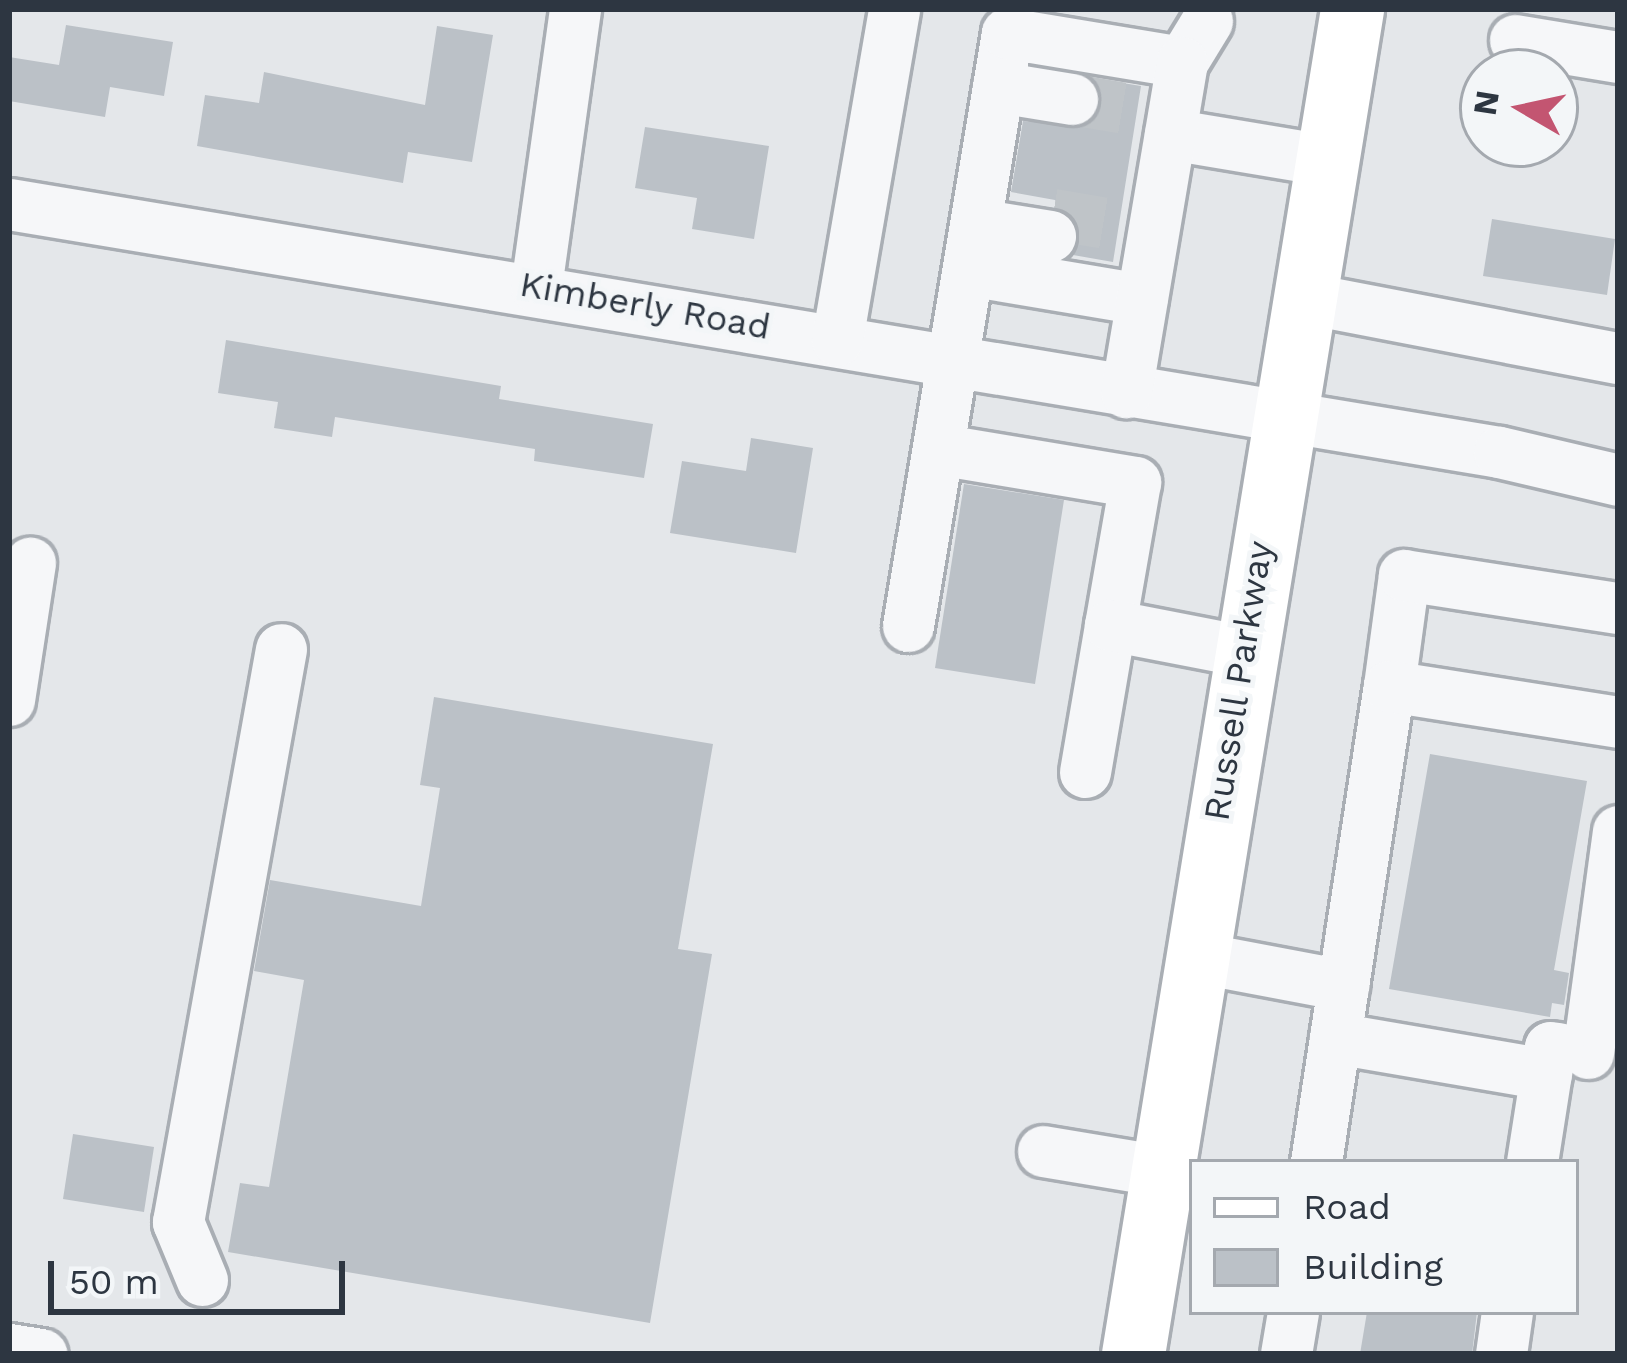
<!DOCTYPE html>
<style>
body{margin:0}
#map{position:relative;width:1627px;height:1363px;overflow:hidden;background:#e4e7ea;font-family:"Work Sans",sans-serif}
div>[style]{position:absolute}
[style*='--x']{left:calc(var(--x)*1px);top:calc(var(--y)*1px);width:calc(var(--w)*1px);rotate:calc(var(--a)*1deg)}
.building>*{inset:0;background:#bbc1c7}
.minor-tunnel>*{height:51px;margin-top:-25.5px;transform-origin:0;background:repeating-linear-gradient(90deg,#bfc4c8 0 51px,transparent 0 77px)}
.roads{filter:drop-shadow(3px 0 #a9aeb4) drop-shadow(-3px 0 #a9aeb4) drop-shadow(0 3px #a9aeb4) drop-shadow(0 -3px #a9aeb4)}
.minor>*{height:51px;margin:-25.5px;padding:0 25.5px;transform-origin:25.5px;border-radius:25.5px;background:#f6f7f9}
.major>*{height:63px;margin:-31.5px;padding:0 31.5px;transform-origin:31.5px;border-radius:31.5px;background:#fff}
span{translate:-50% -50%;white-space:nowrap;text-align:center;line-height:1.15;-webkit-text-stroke:10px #f3f6f8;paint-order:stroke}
.street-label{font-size:36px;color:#2d3641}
.frame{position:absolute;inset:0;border:12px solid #2d3641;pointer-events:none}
.legend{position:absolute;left:1189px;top:1159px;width:390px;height:156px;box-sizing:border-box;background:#f3f6f8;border:3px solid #a4a9af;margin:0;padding:15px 21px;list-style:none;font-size:36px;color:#2d3641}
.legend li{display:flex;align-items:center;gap:24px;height:60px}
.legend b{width:60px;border:3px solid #a4a9af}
.north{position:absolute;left:1459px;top:48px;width:120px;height:120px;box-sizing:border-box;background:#f3f6f8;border:3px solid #a4a9af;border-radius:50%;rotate:279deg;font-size:33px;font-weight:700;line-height:48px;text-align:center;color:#2d3641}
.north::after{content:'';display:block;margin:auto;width:42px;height:54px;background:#c35571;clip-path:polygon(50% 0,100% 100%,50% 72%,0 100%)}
.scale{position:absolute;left:48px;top:1261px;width:297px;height:54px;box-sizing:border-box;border:6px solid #2d3641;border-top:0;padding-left:15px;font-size:36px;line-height:42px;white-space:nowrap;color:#2d3641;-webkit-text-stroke:9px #f3f6f8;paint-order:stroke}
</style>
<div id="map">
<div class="building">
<i style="clip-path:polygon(66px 25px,173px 42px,164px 96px,110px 87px,105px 117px,9px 101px,9px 57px,59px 65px)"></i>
<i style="clip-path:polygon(437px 26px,493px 35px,472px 162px,408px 152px,403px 183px,197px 146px,205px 95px,259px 103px,264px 72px,425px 105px)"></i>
<i style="clip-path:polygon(1092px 78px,1141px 86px,1113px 262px,1073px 255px,1078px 226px,1055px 200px,1011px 192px,1023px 121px,1084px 126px,1101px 105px)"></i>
<i style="clip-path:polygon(645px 127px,769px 146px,754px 239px,692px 229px,697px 198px,635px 188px)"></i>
<i style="clip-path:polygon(1492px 219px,1615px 239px,1607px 295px,1483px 276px)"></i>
<i style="clip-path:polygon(226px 340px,501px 386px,499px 399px,653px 424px,644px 478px,534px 461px,535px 449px,335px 417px,332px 437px,274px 428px,278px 402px,218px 393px)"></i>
<i style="clip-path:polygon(751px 438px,813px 448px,796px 553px,670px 533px,682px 461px,746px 471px)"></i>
<i style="clip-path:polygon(964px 484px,1064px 500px,1035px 684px,935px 668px)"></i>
<i style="clip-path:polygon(434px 697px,713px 744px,678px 949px,712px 954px,650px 1323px,228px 1252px,240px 1183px,269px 1187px,304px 980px,254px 971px,270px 880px,421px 906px,440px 788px,420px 785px)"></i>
<i style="clip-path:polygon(1430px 754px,1587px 781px,1554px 970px,1569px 973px,1564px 1005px,1552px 1003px,1550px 1017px,1389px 989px)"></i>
<i style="clip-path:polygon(73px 1134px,154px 1147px,144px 1212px,63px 1199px)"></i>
<i style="clip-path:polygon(1367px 1312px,1477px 1312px,1472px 1354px,1360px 1354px)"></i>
</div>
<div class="minor-tunnel">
<i style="--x:1072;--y:99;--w:67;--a:9.5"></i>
<i style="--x:1053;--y:214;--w:67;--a:9.5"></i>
</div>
<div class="roads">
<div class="minor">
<i style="--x:1515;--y:40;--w:104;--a:9.4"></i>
<i style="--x:1182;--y:62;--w:48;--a:-58.6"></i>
<i style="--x:998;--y:87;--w:75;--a:9.2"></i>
<i style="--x:1170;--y:134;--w:157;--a:9.5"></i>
<i style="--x:9;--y:204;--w:1510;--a:9.45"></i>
<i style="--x:1499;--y:452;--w:122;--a:13.2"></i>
<i style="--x:976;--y:224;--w:75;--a:9.2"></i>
<i style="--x:968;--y:270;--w:176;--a:9.5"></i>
<i style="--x:536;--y:287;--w:281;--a:-82"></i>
<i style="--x:1300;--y:297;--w:324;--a:10.9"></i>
<i style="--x:837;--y:340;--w:336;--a:-80.2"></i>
<i style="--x:938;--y:449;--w:200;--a:9.5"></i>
<i style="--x:1135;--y:482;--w:145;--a:99.9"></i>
<i style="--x:908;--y:626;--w:601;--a:-80.52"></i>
<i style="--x:1007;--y:33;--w:177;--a:9.4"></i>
<i style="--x:1182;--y:62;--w:335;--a:99.6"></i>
<i style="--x:1389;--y:686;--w:112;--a:-82.3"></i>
<i style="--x:1404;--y:575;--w:217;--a:8.8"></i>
<i style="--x:9;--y:700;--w:139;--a:-81.3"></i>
<i style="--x:1085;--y:772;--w:149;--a:-80.3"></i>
<i style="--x:1110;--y:625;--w:136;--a:11"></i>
<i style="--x:1195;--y:957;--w:151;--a:10.7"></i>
<i style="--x:1335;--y:1038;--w:214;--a:9.7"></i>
<i style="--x:1588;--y:1053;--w:224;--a:-82.3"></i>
<i style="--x:1043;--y:1151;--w:121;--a:9.5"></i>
<i style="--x:1316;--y:1162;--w:482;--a:-81.3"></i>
<i style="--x:1389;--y:686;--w:232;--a:8.9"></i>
<i style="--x:1532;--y:1162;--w:116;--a:-81.1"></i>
<i style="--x:1550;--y:1047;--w:8;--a:7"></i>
<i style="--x:202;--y:1280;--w:63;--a:-112.5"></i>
<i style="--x:178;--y:1222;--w:582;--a:-79.81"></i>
<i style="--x:9;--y:1349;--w:33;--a:9"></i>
<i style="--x:1286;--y:1354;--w:43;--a:-80.5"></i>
<i style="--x:1501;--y:1354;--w:42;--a:-81.9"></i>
</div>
<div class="major">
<i style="--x:1133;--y:1354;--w:1363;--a:-80.75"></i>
</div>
</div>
<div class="street-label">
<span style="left:645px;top:306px;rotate:10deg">Kimberly Road</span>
<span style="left:1239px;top:681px;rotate:-81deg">Russell Parkway</span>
</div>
<div class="frame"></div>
<ul class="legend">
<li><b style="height:15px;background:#fff"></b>Road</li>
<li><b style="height:33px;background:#bbc1c7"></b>Building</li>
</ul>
<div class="north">N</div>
<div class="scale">50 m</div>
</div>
